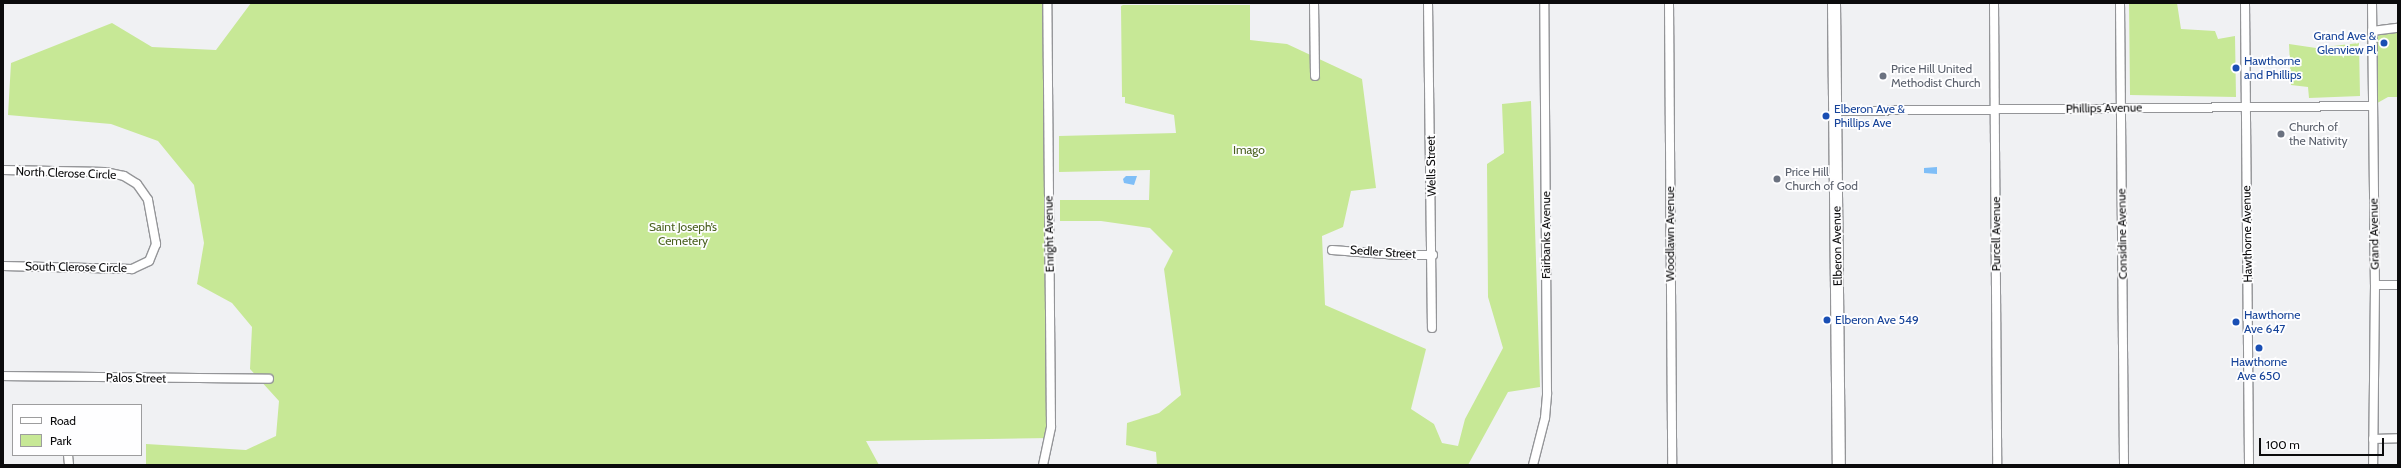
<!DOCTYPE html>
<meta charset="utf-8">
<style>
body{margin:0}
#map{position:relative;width:2401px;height:468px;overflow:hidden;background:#f0f1f3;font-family:Cabin,sans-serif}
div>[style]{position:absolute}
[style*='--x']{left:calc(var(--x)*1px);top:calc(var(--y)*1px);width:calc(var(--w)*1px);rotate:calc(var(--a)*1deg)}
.green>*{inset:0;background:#c7e896}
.water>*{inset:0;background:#7fbef7}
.roads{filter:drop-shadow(1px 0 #949598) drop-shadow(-1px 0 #949598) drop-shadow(0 1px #949598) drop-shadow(0 -1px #949598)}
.street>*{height:8px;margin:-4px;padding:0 4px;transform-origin:4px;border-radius:4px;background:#fff}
.secondary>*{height:12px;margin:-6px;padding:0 6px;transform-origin:6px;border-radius:6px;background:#fff}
.dots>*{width:11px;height:11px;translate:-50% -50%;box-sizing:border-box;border:2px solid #fefeff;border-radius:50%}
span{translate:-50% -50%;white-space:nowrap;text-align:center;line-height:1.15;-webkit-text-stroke:3.5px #fefeff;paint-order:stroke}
.transit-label{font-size:12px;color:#164399}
.right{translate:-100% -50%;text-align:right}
.left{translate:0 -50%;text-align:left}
.worship-label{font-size:12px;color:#5b616d}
.street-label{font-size:12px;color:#0b0b0c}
.park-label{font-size:12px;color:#4a611f}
.frame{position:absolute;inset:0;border:4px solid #0b0b0c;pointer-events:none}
.legend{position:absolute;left:12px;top:404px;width:130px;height:52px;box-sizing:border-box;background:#fefeff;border:1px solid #9d9d9e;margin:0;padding:5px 7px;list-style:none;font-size:12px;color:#0b0b0c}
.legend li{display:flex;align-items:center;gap:8px;height:20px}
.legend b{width:20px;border:1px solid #9d9d9e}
.scale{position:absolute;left:2259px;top:438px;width:125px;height:18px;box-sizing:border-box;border:2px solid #0b0b0c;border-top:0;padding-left:5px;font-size:12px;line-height:14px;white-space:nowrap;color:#0b0b0c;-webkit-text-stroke:3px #fefeff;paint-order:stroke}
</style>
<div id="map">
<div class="green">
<i style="clip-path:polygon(251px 3px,1047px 3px,1050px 438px,866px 441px,879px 465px,146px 465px,146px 444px,246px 450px,276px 436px,279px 401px,250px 369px,252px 327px,232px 303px,197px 284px,204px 243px,194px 185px,158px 141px,111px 124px,8px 115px,11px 63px,112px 23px,152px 47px,216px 50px)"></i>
<i style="clip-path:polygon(2129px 3px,2177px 3px,2181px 29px,2215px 31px,2218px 39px,2235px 36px,2236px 97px,2130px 95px)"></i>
<i style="clip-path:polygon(1123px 5px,1250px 5px,1250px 40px,1287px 44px,1362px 79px,1376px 188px,1351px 191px,1343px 227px,1322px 236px,1325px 305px,1426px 349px,1411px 409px,1434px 424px,1442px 443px,1458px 446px,1465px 419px,1503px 348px,1488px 297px,1487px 164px,1504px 153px,1502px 104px,1531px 101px,1540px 387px,1508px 392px,1468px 465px,1157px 465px,1156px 452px,1126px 445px,1127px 423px,1159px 413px,1181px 395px,1164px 269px,1173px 251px,1150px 228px,1101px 221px,1060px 221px,1060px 200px,1149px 200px,1150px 170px,1059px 172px,1059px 136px,1176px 133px,1174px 115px,1125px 103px,1125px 97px,1122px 97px,1121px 6px)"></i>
<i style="clip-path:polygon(2398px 28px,2398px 97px,2388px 97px,2372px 106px,2372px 31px)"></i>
<i style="clip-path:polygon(2359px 43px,2360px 96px,2309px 98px,2308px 87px,2291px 85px,2289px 44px,2316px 48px)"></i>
</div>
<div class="water">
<i style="clip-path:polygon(1937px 167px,1937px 174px,1924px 173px,1924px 168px)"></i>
<i style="clip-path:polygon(1126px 176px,1137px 176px,1134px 185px,1124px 183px,1123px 179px)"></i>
</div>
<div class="roads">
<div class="street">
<i style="--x:1314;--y:3;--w:73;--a:89.2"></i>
<i style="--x:1428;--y:3;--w:325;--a:89.3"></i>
<i style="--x:1669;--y:3;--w:462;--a:89.6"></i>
<i style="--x:1994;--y:3;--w:462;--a:89.6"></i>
<i style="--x:2120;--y:3;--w:462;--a:89.5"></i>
<i style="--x:2245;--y:3;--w:462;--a:89.5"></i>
<i style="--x:2372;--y:3;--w:282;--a:89.4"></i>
<i style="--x:2375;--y:285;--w:180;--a:90.6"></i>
<i style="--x:2372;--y:31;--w:26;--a:-7"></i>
<i style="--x:1835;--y:111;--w:537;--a:-0.53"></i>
<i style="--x:3;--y:170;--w:102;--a:1.1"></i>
<i style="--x:105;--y:172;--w:19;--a:12"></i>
<i style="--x:124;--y:176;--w:15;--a:32"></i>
<i style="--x:137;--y:184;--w:19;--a:55"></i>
<i style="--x:148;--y:200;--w:45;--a:79.7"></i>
<i style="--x:156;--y:244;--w:18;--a:112"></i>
<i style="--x:149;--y:261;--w:19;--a:155"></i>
<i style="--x:132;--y:269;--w:129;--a:-178.7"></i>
<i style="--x:1332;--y:250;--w:67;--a:4.3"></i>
<i style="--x:1399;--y:255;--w:34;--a:0"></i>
<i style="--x:2375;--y:285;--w:23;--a:0"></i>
<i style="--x:3;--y:376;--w:266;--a:0.6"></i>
<i style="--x:2373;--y:439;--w:25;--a:-2"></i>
<i style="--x:68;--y:455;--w:10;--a:84"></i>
<i style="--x:1043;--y:465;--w:39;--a:-78"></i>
<i style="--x:1051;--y:427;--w:424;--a:-90.5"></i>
<i style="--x:1533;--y:465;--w:49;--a:-75.7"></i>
<i style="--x:1545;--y:418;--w:25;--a:-85"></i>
<i style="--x:1547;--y:393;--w:390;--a:-90.4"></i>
</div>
<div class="secondary">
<i style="--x:1834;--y:3;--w:462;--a:89.4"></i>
</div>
</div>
<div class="dots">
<i style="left:2384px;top:43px;background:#1a4fb4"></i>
<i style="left:2236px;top:68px;background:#1a4fb4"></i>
<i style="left:1883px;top:76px;background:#6b7280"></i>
<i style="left:1826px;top:116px;background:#1a4fb4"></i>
<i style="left:2281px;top:134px;background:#6b7280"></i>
<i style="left:1777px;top:179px;background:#6b7280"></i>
<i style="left:1827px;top:320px;background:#1a4fb4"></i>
<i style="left:2236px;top:322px;background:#1a4fb4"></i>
<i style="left:2259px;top:348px;background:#1a4fb4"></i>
</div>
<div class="transit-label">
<span class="right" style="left:2376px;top:43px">Grand Ave &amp;<br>Glenview Pl</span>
<span class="left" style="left:2244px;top:68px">Hawthorne<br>and Phillips</span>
<span class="left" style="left:1834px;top:116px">Elberon Ave &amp;<br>Phillips Ave</span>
<span class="left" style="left:2244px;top:322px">Hawthorne<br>Ave 647</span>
<span class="left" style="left:1835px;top:320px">Elberon Ave 549</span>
<span style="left:2259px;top:369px">Hawthorne<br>Ave 650</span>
</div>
<div class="worship-label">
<span class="left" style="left:1891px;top:76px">Price Hill United<br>Methodist Church</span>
<span class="left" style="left:2289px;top:134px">Church of<br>the Nativity</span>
<span class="left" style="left:1785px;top:179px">Price Hill<br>Church of God</span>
</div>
<div class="street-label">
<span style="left:2104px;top:108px;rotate:-1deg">Phillips Avenue</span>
<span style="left:1431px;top:166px;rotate:-91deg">Wells Street</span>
<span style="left:66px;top:173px;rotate:2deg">North Clerose Circle</span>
<span style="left:1049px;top:234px;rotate:-91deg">Enright Avenue</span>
<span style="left:1670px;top:234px;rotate:-90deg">Woodlawn Avenue</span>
<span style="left:1996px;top:234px;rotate:-90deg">Purcell Avenue</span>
<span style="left:2122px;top:234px;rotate:-91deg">Considine Avenue</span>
<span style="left:2247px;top:234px;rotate:-91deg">Hawthorne Avenue</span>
<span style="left:2374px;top:234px;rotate:-91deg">Grand Avenue</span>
<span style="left:1546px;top:235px;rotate:-90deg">Fairbanks Avenue</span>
<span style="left:1837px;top:246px;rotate:-91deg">Elberon Avenue</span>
<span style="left:1383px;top:252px;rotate:4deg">Sedler Street</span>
<span style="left:76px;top:267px;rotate:1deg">South Clerose Circle</span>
<span style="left:136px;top:378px;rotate:1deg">Palos Street</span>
</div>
<div class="park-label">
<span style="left:1249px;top:150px">Imago</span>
<span style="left:683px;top:234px">Saint Joseph’s<br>Cemetery</span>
</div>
<div class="frame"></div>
<ul class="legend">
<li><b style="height:5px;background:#fff"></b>Road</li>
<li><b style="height:11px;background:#c7e896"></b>Park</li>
</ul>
<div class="scale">100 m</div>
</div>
